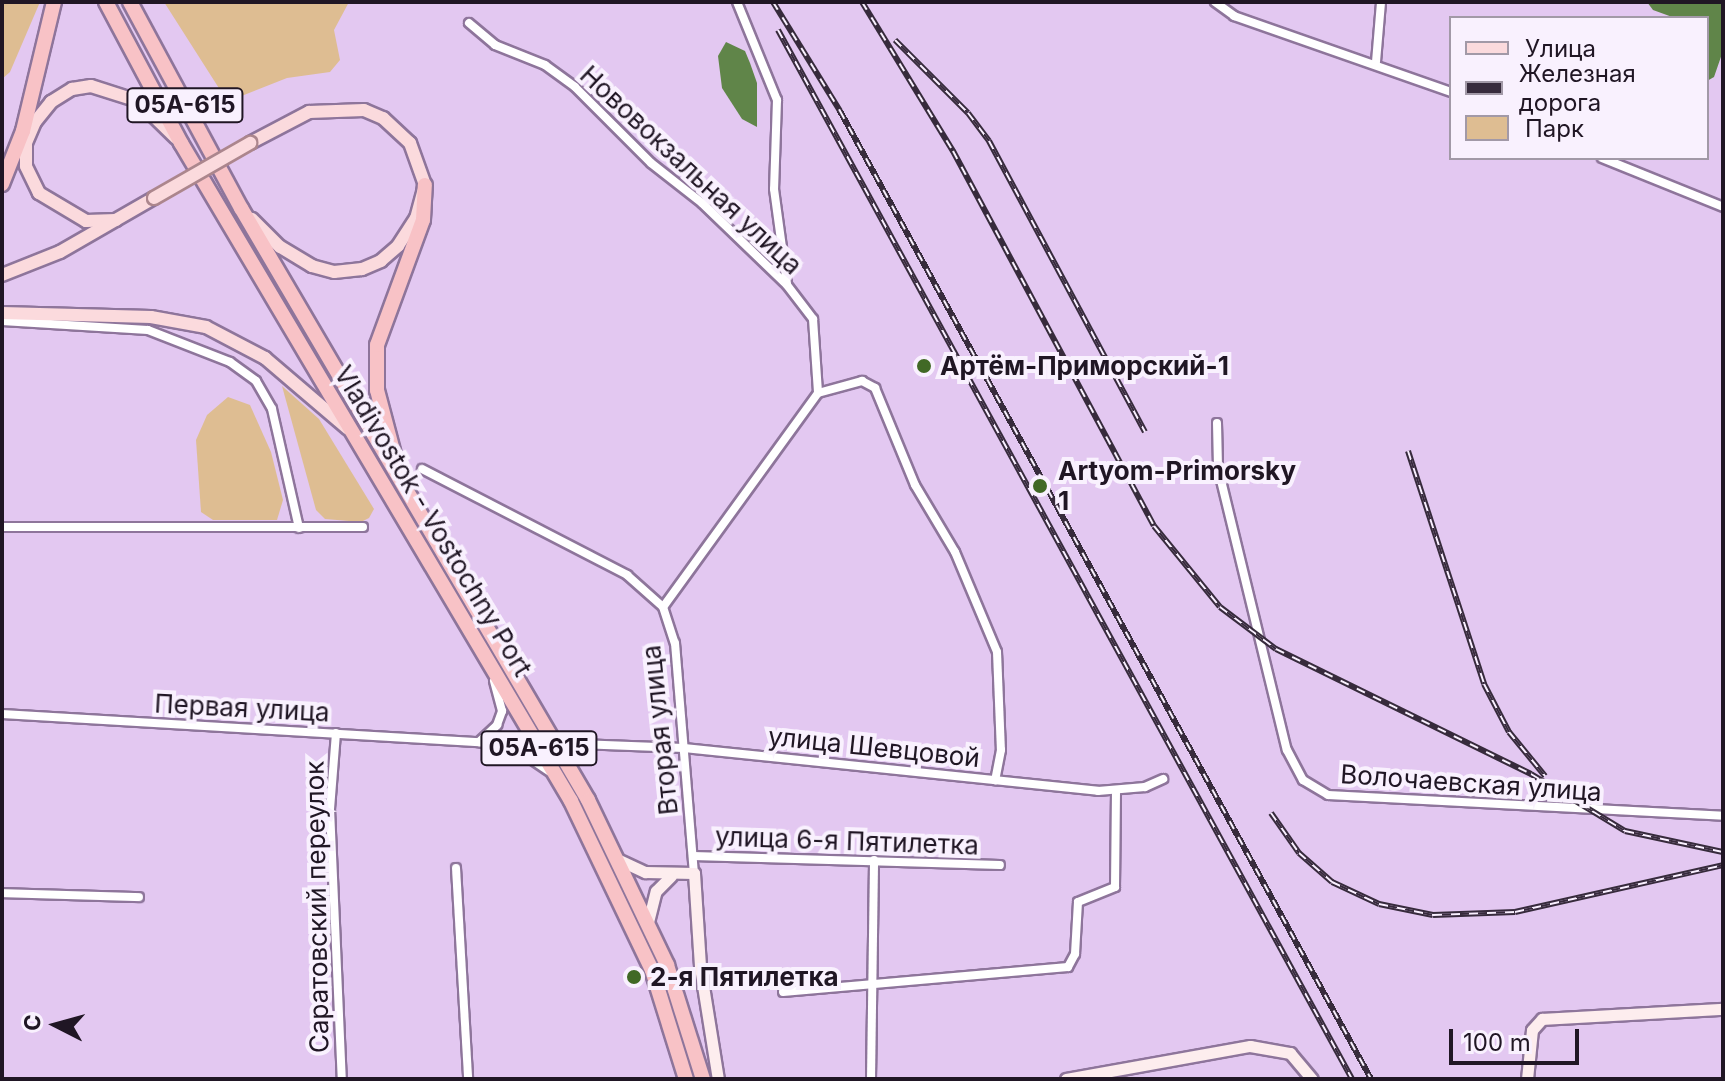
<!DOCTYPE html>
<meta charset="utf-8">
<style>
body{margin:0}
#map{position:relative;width:1725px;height:1081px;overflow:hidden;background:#e3c8f1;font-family:Inter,sans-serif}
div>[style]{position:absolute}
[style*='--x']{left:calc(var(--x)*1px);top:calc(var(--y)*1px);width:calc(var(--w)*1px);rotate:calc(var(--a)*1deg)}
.green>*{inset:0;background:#debd92}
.water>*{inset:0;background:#608549}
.roads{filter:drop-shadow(2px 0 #8e759b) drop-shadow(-2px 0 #8e759b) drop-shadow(0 2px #8e759b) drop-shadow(0 -2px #8e759b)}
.street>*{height:8px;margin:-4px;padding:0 4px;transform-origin:4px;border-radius:4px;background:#fff}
.secondary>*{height:11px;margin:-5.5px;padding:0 5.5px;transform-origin:5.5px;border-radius:5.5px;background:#fdedee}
.primary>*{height:12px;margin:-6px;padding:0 6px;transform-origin:6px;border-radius:6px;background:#fbdadd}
.highway>*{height:14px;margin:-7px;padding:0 7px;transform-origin:7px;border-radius:7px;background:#f8c2c6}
.rail>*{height:6px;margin-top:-3px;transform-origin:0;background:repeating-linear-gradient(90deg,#f9f1fe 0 9px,#372b3c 0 18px);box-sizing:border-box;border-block:2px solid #372b3c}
.bridges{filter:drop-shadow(2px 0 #ac868d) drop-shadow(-2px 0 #ac868d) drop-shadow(0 2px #ac868d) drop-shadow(0 -2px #ac868d)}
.primary-bridge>*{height:12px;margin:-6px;padding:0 6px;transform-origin:6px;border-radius:6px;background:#fbdadd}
.dots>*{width:22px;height:22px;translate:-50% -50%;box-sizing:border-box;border:4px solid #f9f1fe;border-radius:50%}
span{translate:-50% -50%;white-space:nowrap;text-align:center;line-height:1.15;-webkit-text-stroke:8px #f9f1fe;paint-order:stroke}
.shield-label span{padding:2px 6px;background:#f9f1fe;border:2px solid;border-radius:6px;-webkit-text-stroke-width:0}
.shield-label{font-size:24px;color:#201624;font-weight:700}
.street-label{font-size:26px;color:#201624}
.poi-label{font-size:26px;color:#201624;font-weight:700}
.left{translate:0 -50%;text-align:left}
.frame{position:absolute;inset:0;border:4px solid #201624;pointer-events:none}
.legend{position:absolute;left:1449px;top:16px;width:260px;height:144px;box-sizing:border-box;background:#f9f1fe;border:2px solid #a299a7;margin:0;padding:10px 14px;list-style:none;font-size:24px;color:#201624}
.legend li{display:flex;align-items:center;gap:16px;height:40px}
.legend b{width:40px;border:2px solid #a299a7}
.north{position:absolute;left:16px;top:985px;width:80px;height:80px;-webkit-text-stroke:6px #f9f1fe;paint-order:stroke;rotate:276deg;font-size:22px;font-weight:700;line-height:32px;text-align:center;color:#201624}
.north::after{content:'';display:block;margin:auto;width:28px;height:36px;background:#201624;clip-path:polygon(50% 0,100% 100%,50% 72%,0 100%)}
.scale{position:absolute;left:1449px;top:1029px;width:130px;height:36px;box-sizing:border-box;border:4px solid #201624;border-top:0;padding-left:10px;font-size:24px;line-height:28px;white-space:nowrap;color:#201624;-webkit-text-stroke:6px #f9f1fe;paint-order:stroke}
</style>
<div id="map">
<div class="green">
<i style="clip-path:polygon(2px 2px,40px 2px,10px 72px,2px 79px)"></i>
<i style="clip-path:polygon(164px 2px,349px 2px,334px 30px,340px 60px,330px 72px,287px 78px,239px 97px,222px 93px)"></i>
<i style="clip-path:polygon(282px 386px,319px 419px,374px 509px,369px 518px,361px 522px,325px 519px,316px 510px)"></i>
<i style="clip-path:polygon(228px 397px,250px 405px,271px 452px,283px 500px,277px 520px,213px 520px,201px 512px,196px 440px,207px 415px)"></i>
</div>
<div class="water">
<i style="clip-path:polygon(1647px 2px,1723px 2px,1723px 51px,1714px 77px,1707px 81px,1707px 18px,1675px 18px,1653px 10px)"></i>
<i style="clip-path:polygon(726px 42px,745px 51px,750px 63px,757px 83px,757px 127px,742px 119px,722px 88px,718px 56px)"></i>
</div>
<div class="roads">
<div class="street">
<i style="--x:737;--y:2;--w:106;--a:67.8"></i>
<i style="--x:777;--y:100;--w:89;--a:91.9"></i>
<i style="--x:774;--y:189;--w:96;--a:82.2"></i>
<i style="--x:1215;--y:2;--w:24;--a:36"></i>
<i style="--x:1234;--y:16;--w:230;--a:19.3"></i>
<i style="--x:469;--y:23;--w:34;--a:40"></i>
<i style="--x:495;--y:45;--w:54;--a:21.8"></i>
<i style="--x:545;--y:65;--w:37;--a:36"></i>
<i style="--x:575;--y:87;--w:107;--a:45"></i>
<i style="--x:651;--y:163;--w:65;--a:38.1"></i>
<i style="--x:702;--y:203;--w:118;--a:44"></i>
<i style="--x:787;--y:285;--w:43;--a:52.6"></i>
<i style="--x:813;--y:319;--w:74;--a:86.1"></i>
<i style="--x:818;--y:393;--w:264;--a:125.9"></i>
<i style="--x:1376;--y:62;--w:60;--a:-85.2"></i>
<i style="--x:1602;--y:158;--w:131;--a:22"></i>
<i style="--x:2;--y:321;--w:146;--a:3.5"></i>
<i style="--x:148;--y:330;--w:88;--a:21.3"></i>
<i style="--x:230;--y:362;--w:32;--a:36"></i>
<i style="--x:256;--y:381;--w:32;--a:60"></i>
<i style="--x:272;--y:409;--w:122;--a:77.2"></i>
<i style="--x:818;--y:393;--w:46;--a:-15.3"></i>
<i style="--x:862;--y:381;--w:15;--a:28"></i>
<i style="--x:875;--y:388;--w:105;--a:67.6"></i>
<i style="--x:915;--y:485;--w:78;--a:59.2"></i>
<i style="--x:955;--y:552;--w:108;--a:67.2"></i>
<i style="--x:997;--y:652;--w:98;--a:87.7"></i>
<i style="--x:1001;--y:750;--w:31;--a:101"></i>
<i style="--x:1217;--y:423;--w:45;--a:88.7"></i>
<i style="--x:1218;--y:468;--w:290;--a:76.3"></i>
<i style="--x:1287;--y:750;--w:34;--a:62"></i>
<i style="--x:1303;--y:780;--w:29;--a:31"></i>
<i style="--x:1328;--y:795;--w:396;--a:3"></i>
<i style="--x:422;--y:469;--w:231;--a:27.3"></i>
<i style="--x:627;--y:575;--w:48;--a:41.6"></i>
<i style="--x:663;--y:607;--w:38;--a:72"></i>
<i style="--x:675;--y:643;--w:231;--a:85.3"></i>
<i style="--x:2;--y:527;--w:361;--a:0"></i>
<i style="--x:2;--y:714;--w:478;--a:3.4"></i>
<i style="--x:479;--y:742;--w:41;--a:12.7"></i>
<i style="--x:519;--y:751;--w:36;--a:34"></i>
<i style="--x:336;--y:733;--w:76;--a:94.5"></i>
<i style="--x:330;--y:809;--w:270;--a:87.5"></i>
<i style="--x:479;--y:742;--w:25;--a:-43"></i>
<i style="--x:497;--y:725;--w:15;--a:-70"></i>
<i style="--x:502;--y:711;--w:31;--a:-105"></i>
<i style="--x:578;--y:744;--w:106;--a:2.2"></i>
<i style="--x:684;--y:748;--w:416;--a:5.9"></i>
<i style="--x:1098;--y:791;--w:47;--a:-4.9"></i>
<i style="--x:1145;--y:787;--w:20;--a:-24"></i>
<i style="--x:693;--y:856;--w:307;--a:1.7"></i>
<i style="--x:456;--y:868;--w:211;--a:86.7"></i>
<i style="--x:2;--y:893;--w:137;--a:1.7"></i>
<i style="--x:783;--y:992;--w:286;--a:-5"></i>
<i style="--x:1068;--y:967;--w:15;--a:-62"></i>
<i style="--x:1075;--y:954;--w:52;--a:-86.7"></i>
<i style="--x:1078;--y:902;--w:40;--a:-22"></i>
<i style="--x:1115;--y:887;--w:95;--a:-89.4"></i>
<i style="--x:871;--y:1079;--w:219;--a:-89.2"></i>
</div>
<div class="secondary">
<i style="--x:619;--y:860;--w:29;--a:25"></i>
<i style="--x:645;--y:872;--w:49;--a:1.2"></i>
<i style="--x:694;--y:873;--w:94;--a:86.3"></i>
<i style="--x:700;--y:967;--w:113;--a:80.9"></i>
<i style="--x:648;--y:922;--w:32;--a:-76"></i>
<i style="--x:656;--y:891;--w:21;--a:-45"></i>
<i style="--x:1066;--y:1079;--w:187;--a:-10.2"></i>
<i style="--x:1250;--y:1046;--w:41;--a:9.9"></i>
<i style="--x:1290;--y:1053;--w:34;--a:50"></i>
<i style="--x:1527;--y:1079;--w:49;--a:-84.2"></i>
<i style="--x:1532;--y:1030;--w:15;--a:-48"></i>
<i style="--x:1542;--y:1019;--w:181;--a:-3.2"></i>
</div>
<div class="primary">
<i style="--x:250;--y:143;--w:67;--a:-27.7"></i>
<i style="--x:309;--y:112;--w:55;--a:-2.1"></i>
<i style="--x:364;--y:110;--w:21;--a:23"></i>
<i style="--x:383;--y:118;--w:37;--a:43"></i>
<i style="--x:410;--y:143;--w:45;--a:70.3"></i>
<i style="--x:425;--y:185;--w:34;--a:105"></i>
<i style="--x:416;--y:218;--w:33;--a:123"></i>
<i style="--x:398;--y:246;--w:23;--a:139"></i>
<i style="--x:381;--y:261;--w:21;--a:157"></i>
<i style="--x:362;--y:269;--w:28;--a:174"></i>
<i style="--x:334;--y:272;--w:23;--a:-165"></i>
<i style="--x:312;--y:266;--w:37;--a:-149"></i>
<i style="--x:280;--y:247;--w:40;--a:-135"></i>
<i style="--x:116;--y:220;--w:30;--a:178"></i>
<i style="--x:86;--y:221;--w:55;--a:-149.2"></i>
<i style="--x:39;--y:193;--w:30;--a:-116"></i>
<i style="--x:26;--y:166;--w:23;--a:-90"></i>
<i style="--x:26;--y:143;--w:23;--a:-67"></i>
<i style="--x:35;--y:122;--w:26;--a:-51"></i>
<i style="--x:51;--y:102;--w:25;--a:-32"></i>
<i style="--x:72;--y:89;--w:19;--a:-9"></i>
<i style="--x:91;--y:86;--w:49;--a:17.7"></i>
<i style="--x:138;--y:101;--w:53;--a:44.2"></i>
<i style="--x:2;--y:275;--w:62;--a:-21.6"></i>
<i style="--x:60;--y:252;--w:108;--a:-29.9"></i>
<i style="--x:2;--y:313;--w:149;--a:1.5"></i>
<i style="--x:151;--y:317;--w:56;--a:10.3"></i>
<i style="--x:206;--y:327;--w:67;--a:27.7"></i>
<i style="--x:265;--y:358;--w:109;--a:40.5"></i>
</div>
<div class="highway">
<i style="--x:106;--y:2;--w:160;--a:62"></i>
<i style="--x:181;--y:143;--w:765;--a:59.34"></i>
<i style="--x:571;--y:801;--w:187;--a:64.4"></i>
<i style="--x:652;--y:970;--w:114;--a:72.7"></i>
<i style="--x:130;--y:2;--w:234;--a:61.7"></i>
<i style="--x:241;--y:208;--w:686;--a:59.62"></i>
<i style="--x:588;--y:800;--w:183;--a:64.4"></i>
<i style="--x:667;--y:965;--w:120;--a:72.5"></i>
<i style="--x:2;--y:184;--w:57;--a:-68.4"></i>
<i style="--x:23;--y:131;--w:133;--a:-76.5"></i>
<i style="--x:396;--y:462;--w:74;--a:-104.8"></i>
<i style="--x:377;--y:390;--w:45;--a:-90"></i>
<i style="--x:377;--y:345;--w:133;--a:-69.8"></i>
<i style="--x:423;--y:220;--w:35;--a:-87"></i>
</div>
</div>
<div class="rail">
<i style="--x:773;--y:2;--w:128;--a:58.4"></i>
<i style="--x:840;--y:111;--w:1104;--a:61.25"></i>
<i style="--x:862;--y:2;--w:175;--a:58.6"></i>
<i style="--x:953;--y:151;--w:425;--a:61.8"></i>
<i style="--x:1154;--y:526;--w:104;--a:50.8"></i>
<i style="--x:1220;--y:607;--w:70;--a:36.9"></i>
<i style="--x:1276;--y:649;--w:284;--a:26.1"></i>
<i style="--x:1531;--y:774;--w:110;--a:31.2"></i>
<i style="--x:1625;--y:831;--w:100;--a:12.1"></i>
<i style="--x:778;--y:30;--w:1196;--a:61.31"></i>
<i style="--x:895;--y:40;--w:103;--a:45"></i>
<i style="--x:968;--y:113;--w:35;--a:53"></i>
<i style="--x:989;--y:141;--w:330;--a:61.8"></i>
<i style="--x:1408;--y:451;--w:245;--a:71.9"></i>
<i style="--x:1484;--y:684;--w:54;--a:62.5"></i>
<i style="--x:1509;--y:732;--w:57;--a:50.7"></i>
<i style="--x:1271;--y:813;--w:49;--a:55"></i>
<i style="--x:1299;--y:853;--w:44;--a:41.3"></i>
<i style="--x:1332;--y:882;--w:52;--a:25.1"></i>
<i style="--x:1379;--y:904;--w:55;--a:11.5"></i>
<i style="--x:1433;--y:915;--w:82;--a:-2.1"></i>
<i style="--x:1515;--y:912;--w:213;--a:-12.7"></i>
</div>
<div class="bridges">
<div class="primary-bridge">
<i style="--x:154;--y:198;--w:111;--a:-29.8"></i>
</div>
</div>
<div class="dots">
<i style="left:924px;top:366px;background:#416925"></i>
<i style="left:1040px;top:486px;background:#416925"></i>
<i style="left:634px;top:977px;background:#416925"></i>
</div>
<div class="shield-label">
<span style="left:185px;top:105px">05А-615</span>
<span style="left:539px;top:748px">05А-615</span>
</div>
<div class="street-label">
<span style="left:691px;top:170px;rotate:43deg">Нововокзальная улица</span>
<span style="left:433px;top:521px;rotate:59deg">Vladivostok - Vostochny Port</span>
<span style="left:242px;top:708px;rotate:3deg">Первая улица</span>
<span style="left:660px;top:730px;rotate:-96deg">Вторая улица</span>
<span style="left:874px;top:747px;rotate:6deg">улица Шевцовой</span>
<span style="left:1471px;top:783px;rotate:4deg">Волочаевская улица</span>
<span style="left:847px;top:841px;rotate:2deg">улица 6-я Пятилетка</span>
<span style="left:317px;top:907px;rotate:-91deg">Саратовский переулок</span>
</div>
<div class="poi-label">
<span class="left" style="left:940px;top:366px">Артём-Приморский-1</span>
<span class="left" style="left:1058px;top:486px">Artyom-Primorsky<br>1</span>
<span class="left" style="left:650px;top:977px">2-я Пятилетка</span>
</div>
<div class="frame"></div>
<ul class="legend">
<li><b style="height:10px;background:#fbdadd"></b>Улица</li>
<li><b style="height:10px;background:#372b3c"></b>Железная дорога</li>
<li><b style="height:22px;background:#debd92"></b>Парк</li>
</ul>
<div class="north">С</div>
<div class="scale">100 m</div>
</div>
